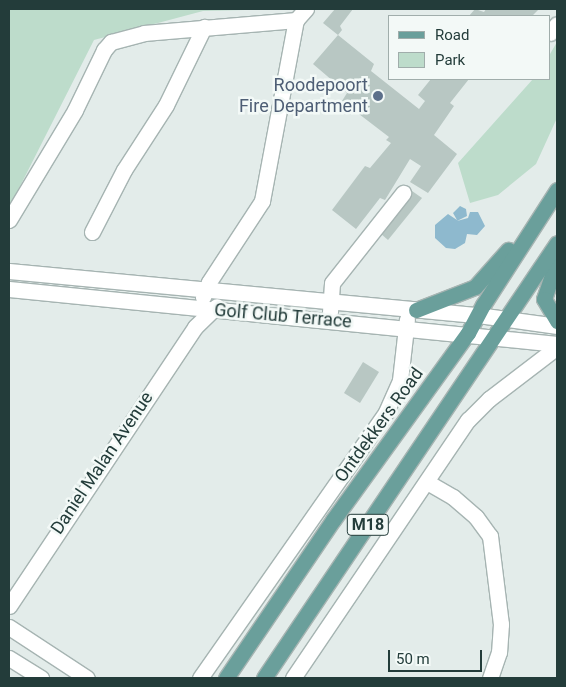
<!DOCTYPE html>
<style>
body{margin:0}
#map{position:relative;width:566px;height:687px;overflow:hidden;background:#e3ecea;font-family:Roboto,sans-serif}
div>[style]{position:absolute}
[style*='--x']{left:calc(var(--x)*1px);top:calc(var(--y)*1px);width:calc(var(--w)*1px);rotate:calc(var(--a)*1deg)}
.green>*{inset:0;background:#bddccb}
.water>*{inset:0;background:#8eb9ce}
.building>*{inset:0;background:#b8c7c3}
.roads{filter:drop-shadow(1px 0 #a6b4b2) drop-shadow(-1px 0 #a6b4b2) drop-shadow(0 1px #a6b4b2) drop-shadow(0 -1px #a6b4b2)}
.minor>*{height:15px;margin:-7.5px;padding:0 7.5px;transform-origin:7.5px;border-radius:7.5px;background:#fff}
.major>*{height:15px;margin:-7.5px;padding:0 7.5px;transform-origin:7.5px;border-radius:7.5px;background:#6a9f9b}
.dots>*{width:14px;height:14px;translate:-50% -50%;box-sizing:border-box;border:2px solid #f3f9f7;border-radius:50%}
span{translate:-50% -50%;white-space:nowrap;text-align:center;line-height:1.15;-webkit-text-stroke:5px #f3f9f7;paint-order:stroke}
.shield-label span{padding:1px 4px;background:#f3f9f7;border:1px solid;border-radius:4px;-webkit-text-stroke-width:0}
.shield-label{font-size:16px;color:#233c3a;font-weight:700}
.service-label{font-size:18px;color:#4e5e75}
.right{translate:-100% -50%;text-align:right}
.street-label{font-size:18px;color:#233c3a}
.frame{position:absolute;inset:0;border:10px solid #233c3a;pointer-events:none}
.legend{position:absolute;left:388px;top:15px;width:162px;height:65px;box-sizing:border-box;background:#f3f9f7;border:1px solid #a0adab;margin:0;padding:6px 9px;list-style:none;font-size:15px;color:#233c3a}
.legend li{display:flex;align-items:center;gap:10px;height:25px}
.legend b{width:25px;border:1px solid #a0adab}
.scale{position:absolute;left:388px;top:650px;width:94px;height:22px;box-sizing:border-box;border:2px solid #233c3a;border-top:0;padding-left:6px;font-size:15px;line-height:18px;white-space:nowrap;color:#233c3a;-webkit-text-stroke:4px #f3f9f7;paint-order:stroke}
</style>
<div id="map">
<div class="green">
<i style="clip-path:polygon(9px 9px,288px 9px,203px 11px,94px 40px,9px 208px)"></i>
<i style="clip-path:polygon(557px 42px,557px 118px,536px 164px,498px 195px,470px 203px,458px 163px,533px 79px,550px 79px,550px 54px)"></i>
</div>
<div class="water">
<i style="clip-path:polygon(460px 206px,466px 209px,467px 216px,457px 221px,468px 218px,470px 212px,478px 212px,485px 226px,477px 235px,467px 234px,465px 243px,455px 249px,446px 248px,435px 238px,435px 225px,448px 214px,457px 220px,453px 213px)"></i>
</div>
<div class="building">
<i style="clip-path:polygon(335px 9px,353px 9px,340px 26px,342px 30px,338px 35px,323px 23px)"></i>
<i style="clip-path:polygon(475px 9px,484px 12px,486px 9px,539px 9px,532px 16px,469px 16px)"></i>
<i style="clip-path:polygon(338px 35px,374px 64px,371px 71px,419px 109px,425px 101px,418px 95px,431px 79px,469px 79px,450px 103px,454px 106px,434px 135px,457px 154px,428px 193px,410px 182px,421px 166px,410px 159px,385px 200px,380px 198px,356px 229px,332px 210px,365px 166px,370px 168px,391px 143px,386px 140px,389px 137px,342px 101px,347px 93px,313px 64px)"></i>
<i style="clip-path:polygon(412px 191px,422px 198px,388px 240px,380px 233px)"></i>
<i style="clip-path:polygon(363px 362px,379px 372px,360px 403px,344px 393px)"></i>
</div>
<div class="roads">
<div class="minor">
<i style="--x:550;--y:33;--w:11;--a:-52"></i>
<i style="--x:9;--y:220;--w:128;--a:-59"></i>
<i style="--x:75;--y:110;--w:67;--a:-64.2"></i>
<i style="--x:104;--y:50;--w:11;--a:-49"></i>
<i style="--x:111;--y:42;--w:34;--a:-15"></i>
<i style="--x:144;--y:33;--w:153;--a:-4.9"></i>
<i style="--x:92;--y:232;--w:70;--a:-62.7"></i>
<i style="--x:124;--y:170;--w:77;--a:-57.1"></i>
<i style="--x:166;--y:105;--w:87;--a:-64"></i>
<i style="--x:9;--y:271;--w:471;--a:5.4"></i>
<i style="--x:478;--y:315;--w:80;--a:7.9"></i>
<i style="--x:9;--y:289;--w:551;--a:5.73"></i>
<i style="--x:203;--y:297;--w:16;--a:-68"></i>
<i style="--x:209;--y:282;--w:97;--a:-56.8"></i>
<i style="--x:262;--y:201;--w:184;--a:-79.4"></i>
<i style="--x:296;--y:20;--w:15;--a:-48"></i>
<i style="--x:330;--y:312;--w:29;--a:-86"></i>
<i style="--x:332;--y:283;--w:115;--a:-51.7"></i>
<i style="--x:427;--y:482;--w:30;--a:30"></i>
<i style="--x:453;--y:497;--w:30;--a:41"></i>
<i style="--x:476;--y:517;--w:24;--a:54"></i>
<i style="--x:490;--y:536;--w:89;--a:82.9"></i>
<i style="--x:501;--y:624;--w:28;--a:94"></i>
<i style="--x:499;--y:652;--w:28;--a:109"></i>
<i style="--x:9;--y:606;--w:335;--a:-56.3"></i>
<i style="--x:195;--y:327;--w:30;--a:-44"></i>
<i style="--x:9;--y:627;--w:93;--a:33.2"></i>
<i style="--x:9;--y:658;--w:38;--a:32"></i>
<i style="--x:200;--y:678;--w:325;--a:-55"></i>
<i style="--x:386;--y:412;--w:35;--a:-66"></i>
<i style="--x:400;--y:380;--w:61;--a:-83.5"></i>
<i style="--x:293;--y:678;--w:312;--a:-55.9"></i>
<i style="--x:468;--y:420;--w:30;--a:-45"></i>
<i style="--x:489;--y:399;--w:86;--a:-37.4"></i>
</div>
<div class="major">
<i style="--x:557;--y:260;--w:41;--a:108.4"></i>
<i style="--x:544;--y:299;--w:26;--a:59"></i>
<i style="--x:416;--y:310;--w:63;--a:-21.3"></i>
<i style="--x:475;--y:287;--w:50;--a:-48.3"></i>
<i style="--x:226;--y:678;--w:191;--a:-55.9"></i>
<i style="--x:333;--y:520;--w:231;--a:-54.2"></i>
<i style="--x:468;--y:333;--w:32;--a:-62"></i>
<i style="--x:483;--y:305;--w:137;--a:-57.2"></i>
<i style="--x:264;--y:678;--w:524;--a:-56.04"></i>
</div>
</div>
<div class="dots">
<i style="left:378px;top:96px;background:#5c6f8a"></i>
</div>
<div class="shield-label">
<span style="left:368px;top:525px">M18</span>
</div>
<div class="service-label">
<span class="right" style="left:368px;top:96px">Roodepoort<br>Fire Department</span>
</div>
<div class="street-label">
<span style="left:283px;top:316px;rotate:5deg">Golf Club Terrace</span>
<span style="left:379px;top:425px;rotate:-54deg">Ontdekkers Road</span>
<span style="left:102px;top:463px;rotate:-56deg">Daniel Malan Avenue</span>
</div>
<div class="frame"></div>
<ul class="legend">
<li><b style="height:6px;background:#6a9f9b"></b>Road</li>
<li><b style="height:14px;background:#bddccb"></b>Park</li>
</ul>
<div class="scale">50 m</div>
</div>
